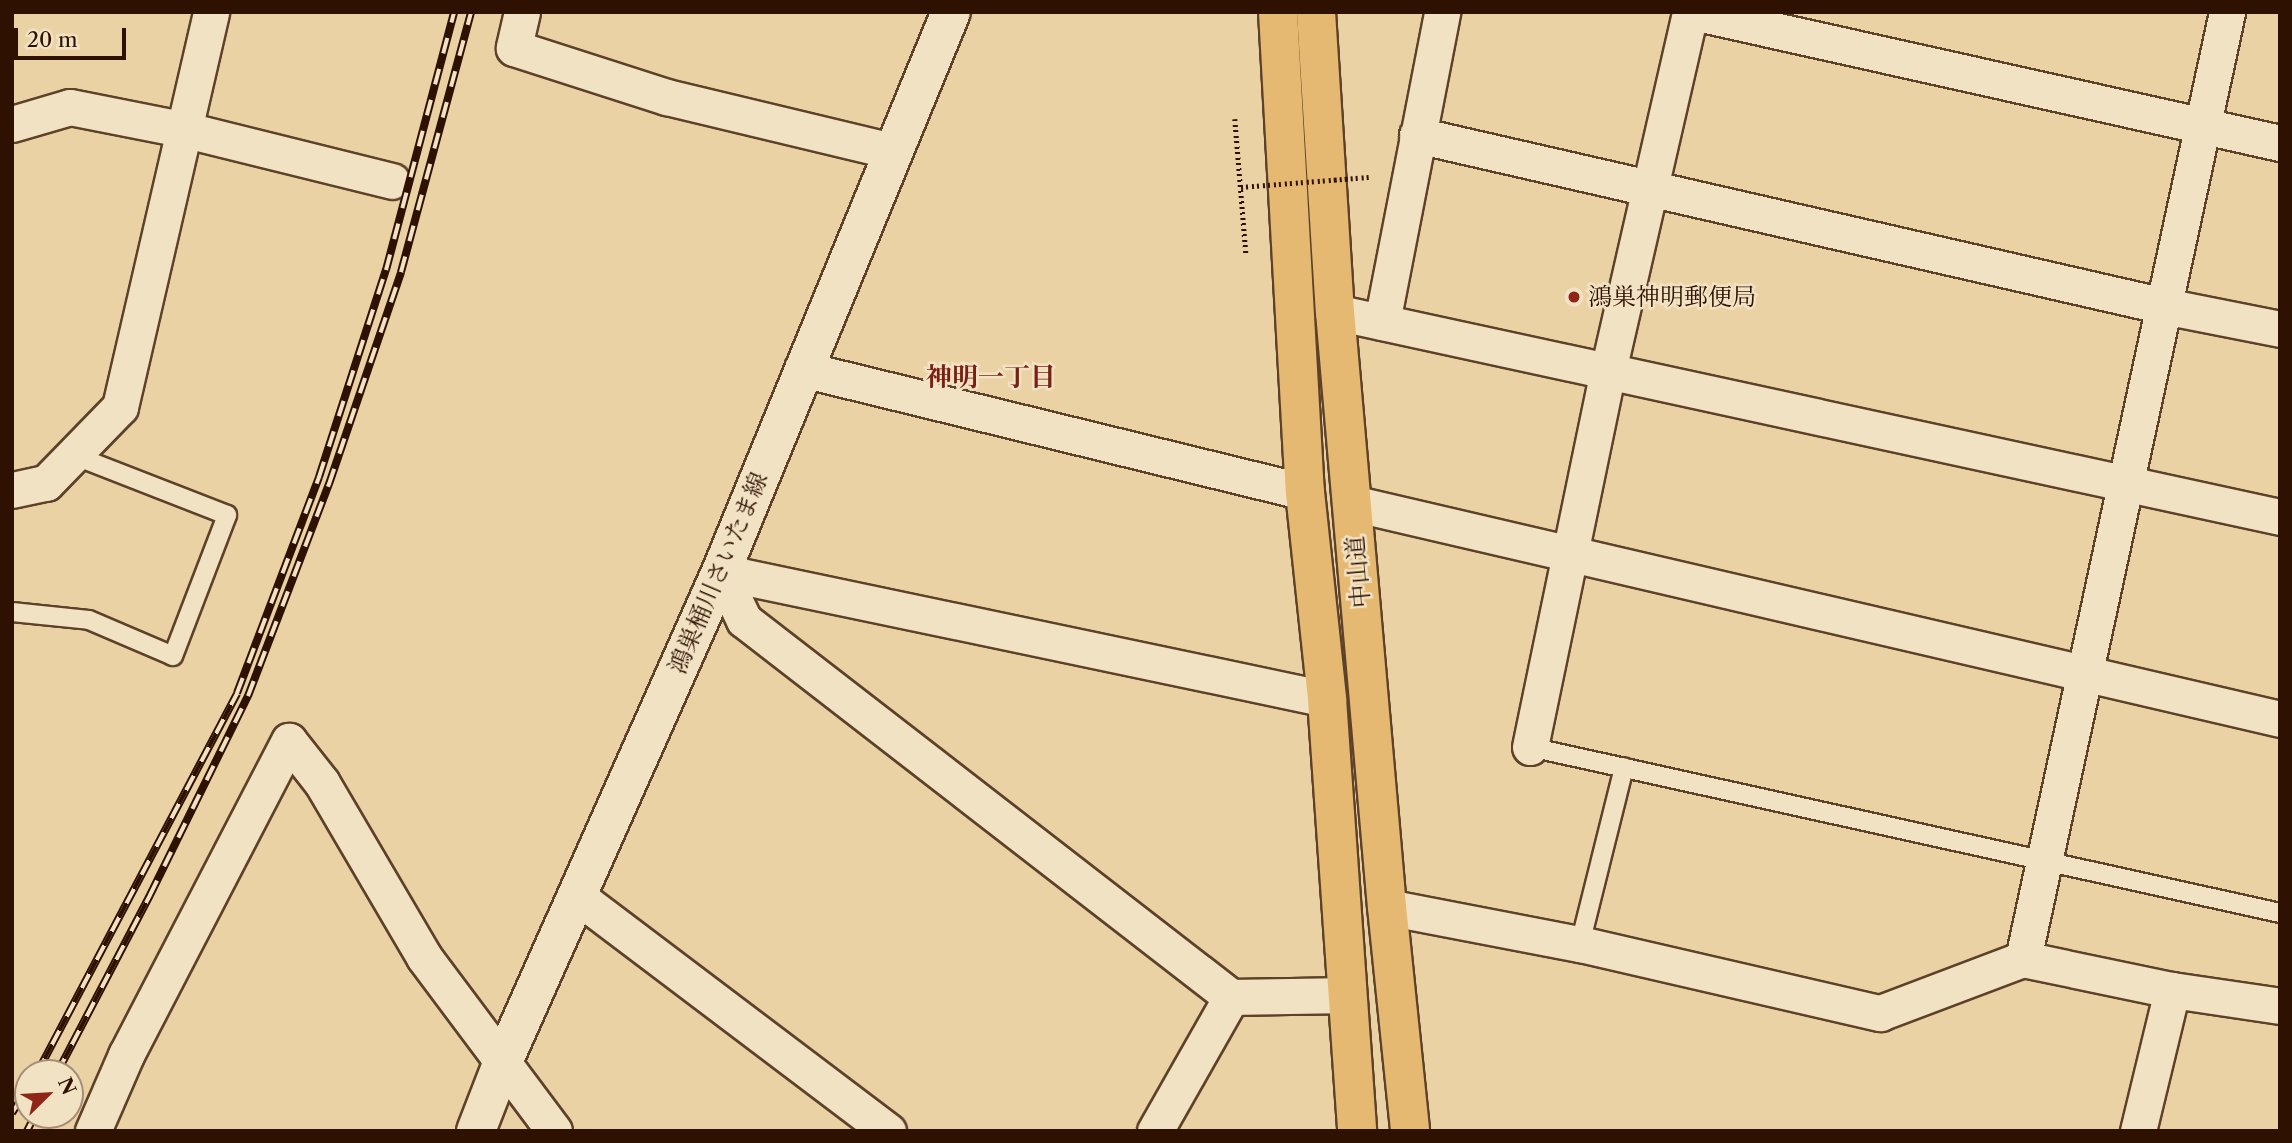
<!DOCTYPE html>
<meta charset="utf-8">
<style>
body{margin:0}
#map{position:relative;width:2292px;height:1143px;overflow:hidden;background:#ebd2a4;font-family:"Libre Caslon Text","Noto Serif JP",serif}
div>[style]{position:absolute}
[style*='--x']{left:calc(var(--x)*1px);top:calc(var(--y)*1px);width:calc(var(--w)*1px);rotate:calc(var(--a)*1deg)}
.path>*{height:4.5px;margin-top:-2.25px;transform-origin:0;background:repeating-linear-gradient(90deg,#2e1100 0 2px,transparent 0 5.5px)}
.roads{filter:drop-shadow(2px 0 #5d4129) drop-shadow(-2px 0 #5d4129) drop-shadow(0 2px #5d4129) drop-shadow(0 -2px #5d4129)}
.service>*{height:18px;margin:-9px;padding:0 9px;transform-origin:9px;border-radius:9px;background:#f2e2c4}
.minor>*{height:35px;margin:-17.5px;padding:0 17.5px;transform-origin:17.5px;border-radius:17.5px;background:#f2e2c4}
.secondary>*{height:38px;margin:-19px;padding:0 19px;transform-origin:19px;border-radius:19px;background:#f2e2c4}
.trunk>*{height:38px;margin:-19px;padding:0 19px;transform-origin:19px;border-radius:19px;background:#e6b972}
.rail>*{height:8px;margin-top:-4px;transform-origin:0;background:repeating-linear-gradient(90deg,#f2e2c4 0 16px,#2e1100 0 32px);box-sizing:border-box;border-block:2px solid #2e1100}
.path-bridge>*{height:4.5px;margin-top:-2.25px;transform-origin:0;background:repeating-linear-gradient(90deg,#2e1100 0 2px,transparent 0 5.5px)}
.dots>*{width:19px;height:19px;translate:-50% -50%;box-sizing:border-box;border:4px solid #f2e2c4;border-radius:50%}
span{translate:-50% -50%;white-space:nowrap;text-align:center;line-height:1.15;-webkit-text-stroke:5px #f2e2c4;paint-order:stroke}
.poi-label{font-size:24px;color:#2e1100}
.left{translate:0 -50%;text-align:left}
.street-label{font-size:24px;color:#2e1100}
.neighbourhood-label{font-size:26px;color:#7a1f14;font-weight:700}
.frame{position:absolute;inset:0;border:14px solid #2e1100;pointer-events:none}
.north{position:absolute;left:14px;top:1059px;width:70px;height:70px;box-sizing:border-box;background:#f2e2c4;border:2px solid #a48e76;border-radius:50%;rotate:66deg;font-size:19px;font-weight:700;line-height:28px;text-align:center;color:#2e1100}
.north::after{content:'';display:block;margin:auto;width:24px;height:32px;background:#8f2418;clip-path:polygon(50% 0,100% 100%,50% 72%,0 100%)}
.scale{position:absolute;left:14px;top:28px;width:112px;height:32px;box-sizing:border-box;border:4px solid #2e1100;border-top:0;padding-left:9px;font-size:21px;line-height:24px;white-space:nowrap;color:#2e1100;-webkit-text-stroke:5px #f2e2c4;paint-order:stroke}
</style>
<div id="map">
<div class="path">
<i style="--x:1235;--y:119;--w:135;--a:85.3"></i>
</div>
<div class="roads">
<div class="service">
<i style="--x:12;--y:612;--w:77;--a:5.9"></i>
<i style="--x:89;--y:620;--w:91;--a:23.2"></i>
<i style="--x:173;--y:656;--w:151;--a:-69"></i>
<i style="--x:227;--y:515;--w:165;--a:-158.7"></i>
<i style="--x:1530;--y:747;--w:768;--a:12.48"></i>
<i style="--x:1580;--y:944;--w:182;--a:-76"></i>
</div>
<div class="minor">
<i style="--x:522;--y:12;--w:37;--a:103"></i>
<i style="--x:514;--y:48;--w:161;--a:17.8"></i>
<i style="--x:667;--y:97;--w:231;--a:13.5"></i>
<i style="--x:1693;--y:12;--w:601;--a:12.58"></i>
<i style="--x:12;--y:124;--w:60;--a:-16.3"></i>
<i style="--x:70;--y:107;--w:118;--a:11.2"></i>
<i style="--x:186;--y:130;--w:212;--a:13.9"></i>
<i style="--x:1417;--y:135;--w:766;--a:12.89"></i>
<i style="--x:2164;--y:306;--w:118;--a:11.2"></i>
<i style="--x:1335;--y:312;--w:967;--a:12.24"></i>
<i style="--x:1382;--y:322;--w:316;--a:-79"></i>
<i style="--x:802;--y:369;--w:518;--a:13.74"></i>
<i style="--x:12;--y:490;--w:35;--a:-12"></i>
<i style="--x:46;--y:483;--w:106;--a:-45.8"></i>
<i style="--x:120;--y:407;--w:405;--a:-77"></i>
<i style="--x:1352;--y:503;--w:953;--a:13.1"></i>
<i style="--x:721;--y:572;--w:53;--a:64.4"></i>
<i style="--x:744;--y:620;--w:616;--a:37.74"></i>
<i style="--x:1231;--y:997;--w:117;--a:-1"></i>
<i style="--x:721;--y:572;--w:619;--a:11.84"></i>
<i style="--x:1530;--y:747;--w:384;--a:-78.3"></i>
<i style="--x:1608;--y:371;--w:368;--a:-77.1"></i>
<i style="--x:577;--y:896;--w:390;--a:37.1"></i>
<i style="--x:1387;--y:907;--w:197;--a:10.9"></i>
<i style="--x:1580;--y:944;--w:308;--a:13"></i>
<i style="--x:1880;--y:1013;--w:153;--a:-20.7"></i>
<i style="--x:2023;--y:959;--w:152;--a:11.8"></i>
<i style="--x:2172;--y:990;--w:109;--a:8.4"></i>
<i style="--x:2023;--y:959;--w:969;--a:-77.84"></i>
<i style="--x:93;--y:1131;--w:83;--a:-66.5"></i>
<i style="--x:126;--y:1055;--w:354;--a:-62.6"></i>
<i style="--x:289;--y:741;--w:53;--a:51.8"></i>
<i style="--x:322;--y:783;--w:202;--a:59.6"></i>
<i style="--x:424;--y:957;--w:217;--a:53.2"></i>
<i style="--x:1155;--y:1131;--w:154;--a:-60.4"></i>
<i style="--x:2138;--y:1131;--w:145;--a:-76.4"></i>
</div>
<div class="secondary">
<i style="--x:476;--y:1131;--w:72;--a:-68.8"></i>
<i style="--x:502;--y:1064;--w:539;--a:-66.01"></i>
<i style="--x:721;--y:572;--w:605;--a:-67.67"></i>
</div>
<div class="trunk">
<i style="--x:1278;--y:12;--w:481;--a:86.8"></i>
<i style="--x:1305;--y:492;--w:208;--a:83.9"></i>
<i style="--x:1327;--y:699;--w:433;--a:86"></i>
<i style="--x:1316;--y:12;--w:301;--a:86.4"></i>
<i style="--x:1335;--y:312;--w:597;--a:85.01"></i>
<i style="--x:1387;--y:907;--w:225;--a:84.1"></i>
</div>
</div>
<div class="rail">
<i style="--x:37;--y:1073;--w:429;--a:-62.2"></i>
<i style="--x:237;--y:693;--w:231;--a:-69.2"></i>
<i style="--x:319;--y:477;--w:218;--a:-72.1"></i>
<i style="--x:386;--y:270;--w:267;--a:-75.2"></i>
<i style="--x:57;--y:1073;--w:201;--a:-62.4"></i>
<i style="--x:150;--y:895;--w:222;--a:-63.8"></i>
<i style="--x:248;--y:696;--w:227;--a:-69.1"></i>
<i style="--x:329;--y:484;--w:224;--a:-71.2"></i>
<i style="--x:401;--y:272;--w:269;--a:-74.9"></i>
<i style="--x:12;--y:1113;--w:30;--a:-57"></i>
<i style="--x:27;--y:1131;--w:18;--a:-63"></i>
</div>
<div class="path-bridge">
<i style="--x:1241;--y:187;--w:128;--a:-4.5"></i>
</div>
<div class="dots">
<i style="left:1574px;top:297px;background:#8f2418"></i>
</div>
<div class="poi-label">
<span class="left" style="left:1588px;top:297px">鴻巣神明郵便局</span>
</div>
<div class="street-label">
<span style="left:1358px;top:572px;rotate:-95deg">中山道</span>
<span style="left:718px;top:573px;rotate:-67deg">鴻巣桶川さいたま線</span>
</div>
<div class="neighbourhood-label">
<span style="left:991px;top:378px">神明一丁目</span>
</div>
<div class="frame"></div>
<div class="north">N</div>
<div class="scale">20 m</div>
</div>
